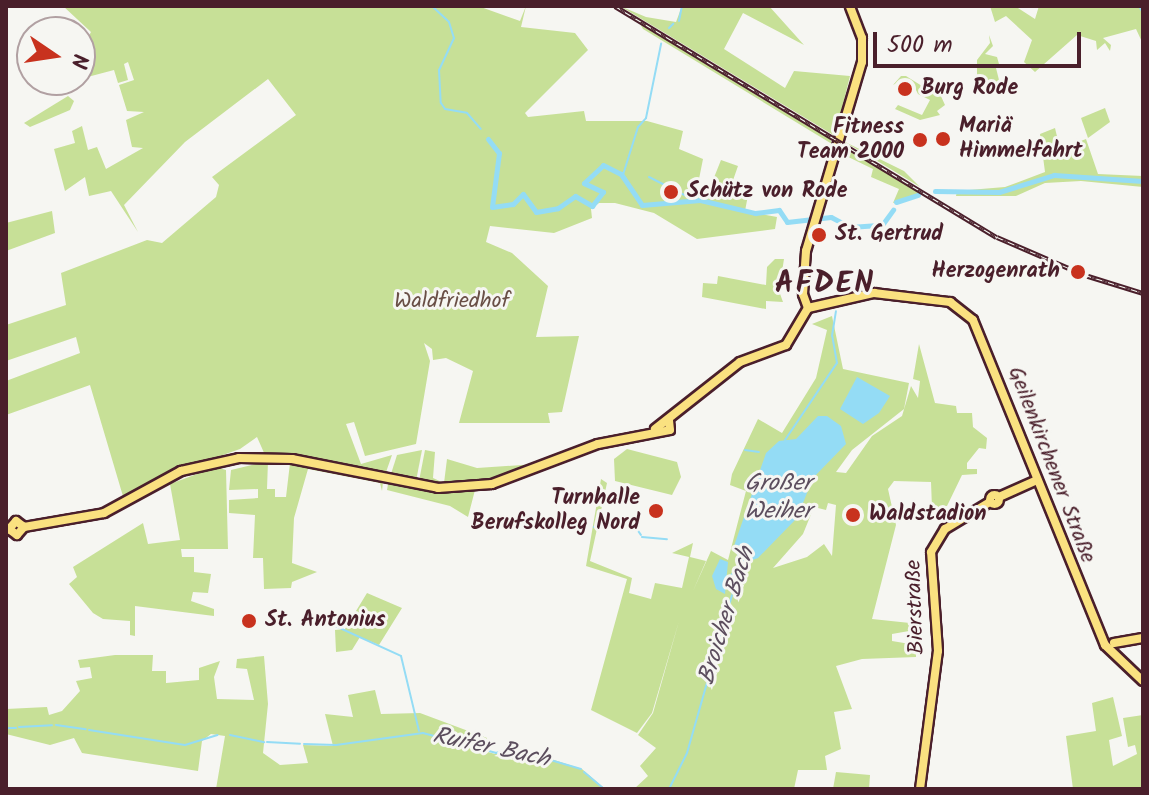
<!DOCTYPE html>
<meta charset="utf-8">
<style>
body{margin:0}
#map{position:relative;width:1149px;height:795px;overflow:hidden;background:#f6f6f2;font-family:Kalam,sans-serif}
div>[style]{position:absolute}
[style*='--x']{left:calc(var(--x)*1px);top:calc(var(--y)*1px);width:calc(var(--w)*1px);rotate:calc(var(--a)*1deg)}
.green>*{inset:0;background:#c7e097}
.water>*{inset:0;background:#94dcf5}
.stream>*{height:2px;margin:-1px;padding:0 1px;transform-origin:1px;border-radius:1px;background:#94dcf5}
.river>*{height:5px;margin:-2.5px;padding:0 2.5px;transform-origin:2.5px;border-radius:2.5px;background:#94dcf5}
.roads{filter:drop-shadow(2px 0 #4a1f2b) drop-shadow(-2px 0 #4a1f2b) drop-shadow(0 2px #4a1f2b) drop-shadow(0 -2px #4a1f2b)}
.major>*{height:8px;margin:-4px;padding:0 4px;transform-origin:4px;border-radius:4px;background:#fae180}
.major>.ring{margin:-4px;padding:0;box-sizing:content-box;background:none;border:8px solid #fae180;border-radius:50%}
.rail>*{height:5px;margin-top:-2.5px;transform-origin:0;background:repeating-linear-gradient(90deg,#f6f6f2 0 6px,#4a1f2b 0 12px);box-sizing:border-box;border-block:2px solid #4a1f2b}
.dots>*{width:22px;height:22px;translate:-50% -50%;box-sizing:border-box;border:4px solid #f6f6f2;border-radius:50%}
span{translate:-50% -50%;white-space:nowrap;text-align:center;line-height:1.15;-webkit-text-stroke:6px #f6f6f2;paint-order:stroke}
.poi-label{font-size:22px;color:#4a1f2b;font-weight:700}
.left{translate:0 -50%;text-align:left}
.right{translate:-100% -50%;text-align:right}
.park-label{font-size:22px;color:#694f46}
.street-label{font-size:22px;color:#4a1f2b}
.water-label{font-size:24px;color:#5c4e5e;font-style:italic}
.district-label{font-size:30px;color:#4a1f2b;font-weight:700;letter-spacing:2px}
.frame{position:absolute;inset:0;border:8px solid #4a1f2b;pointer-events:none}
.north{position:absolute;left:16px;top:16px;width:80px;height:80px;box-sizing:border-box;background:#f6f6f2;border:2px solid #b1a0a2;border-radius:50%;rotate:103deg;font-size:22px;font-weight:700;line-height:32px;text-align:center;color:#4a1f2b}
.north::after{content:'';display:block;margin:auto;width:28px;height:36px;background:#c8321e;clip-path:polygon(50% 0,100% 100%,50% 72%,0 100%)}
.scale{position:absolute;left:873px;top:32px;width:208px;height:36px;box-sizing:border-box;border:4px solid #4a1f2b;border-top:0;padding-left:10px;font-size:24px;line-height:28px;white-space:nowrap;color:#4a1f2b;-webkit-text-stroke:6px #f6f6f2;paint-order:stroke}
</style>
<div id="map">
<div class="green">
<i style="clip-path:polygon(63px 6px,478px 6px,520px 21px,526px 6px,521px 27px,575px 33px,588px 50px,525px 113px,528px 117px,584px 111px,586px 121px,647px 121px,683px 131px,679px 149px,703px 159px,697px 189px,707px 195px,721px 160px,738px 166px,731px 186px,749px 190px,745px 211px,777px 217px,775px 229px,697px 239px,654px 213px,615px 203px,599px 203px,591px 209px,592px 218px,554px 233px,490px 226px,486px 242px,512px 253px,548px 286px,536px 337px,579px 336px,562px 412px,548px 413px,550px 423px,459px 423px,473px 371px,446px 358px,433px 360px,432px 349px,424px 343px,430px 361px,416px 444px,365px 456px,354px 422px,346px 424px,361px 464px,392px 455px,385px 475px,265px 455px,257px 437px,240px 449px,180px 470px,125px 503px,90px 385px,6px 415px,6px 381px,80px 353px,76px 337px,6px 361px,6px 325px,66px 305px,61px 273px,147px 240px,162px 243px,216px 197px,219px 185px,212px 177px,296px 115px,268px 79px,185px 142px,124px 205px,138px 232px,111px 191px,89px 196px,85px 177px,65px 191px,54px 149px,75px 143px,72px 131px,82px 126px,88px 150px,97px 147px,106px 169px,143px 148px,132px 147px,126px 120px,144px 112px,127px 111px,119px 85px,134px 80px,128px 62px,124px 64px,128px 80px,118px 83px,114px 70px,80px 79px,80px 53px,91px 32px)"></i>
<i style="clip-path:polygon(620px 6px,646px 17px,676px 22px,682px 6px,769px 6px,804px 45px,743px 13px,724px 49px,785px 88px,794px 71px,850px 76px,835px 136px)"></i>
<i style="clip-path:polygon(990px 6px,1015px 6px,1035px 19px,1039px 6px,1143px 6px,1143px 44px,1136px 29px,1103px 38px,1111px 45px,1110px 51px,1105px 43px,1097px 50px,1096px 41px,1077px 35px,1035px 72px,1024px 62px,1032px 40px,1006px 16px,995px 22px)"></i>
<i style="clip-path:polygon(639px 22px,830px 138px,832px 144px,643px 29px)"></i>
<i style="clip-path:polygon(989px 35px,993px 46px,985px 54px,997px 57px,999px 64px,995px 64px,1001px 88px,996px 90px,977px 85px,977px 60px,990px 43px)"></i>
<i style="clip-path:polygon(901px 76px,906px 76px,922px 86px,934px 81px,945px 105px,937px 111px,940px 115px,920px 120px,895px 109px,898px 105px,922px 115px,930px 100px,918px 94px,911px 80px,915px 90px,904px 79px,893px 85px)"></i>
<i style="clip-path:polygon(68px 96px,74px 101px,70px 110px,30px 127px,24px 123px)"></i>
<i style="clip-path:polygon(1105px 108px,1110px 122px,1088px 138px,1081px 118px)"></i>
<i style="clip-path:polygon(1055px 128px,1060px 149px,1086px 139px,1098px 174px,1143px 176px,1143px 187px,1081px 181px,1045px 183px,1016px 196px,956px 196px,957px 191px,1005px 187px,1045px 172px,1040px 134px)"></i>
<i style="clip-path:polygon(841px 140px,904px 171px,920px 187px,879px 162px)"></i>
<i style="clip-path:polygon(840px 144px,918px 191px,918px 197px,893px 203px,899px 189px,871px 177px,873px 169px,838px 152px)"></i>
<i style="clip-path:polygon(52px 211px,55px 233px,6px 251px,6px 223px)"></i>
<i style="clip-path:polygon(775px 259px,784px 259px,779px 291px,783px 302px,766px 301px,766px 309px,702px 297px,703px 283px,717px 284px,718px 276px,766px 285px,767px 267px)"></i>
<i style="clip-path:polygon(evenodd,832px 316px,843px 369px,909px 383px,904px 409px,852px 450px,836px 472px,846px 473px,872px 436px,902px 416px,911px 386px,918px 398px,920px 381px,913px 379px,919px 344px,935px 403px,956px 406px,957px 413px,972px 413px,973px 427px,987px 438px,986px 449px,979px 448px,967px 463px,967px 469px,977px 469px,977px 474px,962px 475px,947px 506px,932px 508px,931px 482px,894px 481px,888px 489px,896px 525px,872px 619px,910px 623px,909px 631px,892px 634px,892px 641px,916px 645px,916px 657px,862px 659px,836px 666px,852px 709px,834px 712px,841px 749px,825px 756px,827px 770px,798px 770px,794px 789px,634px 789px,648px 776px,640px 766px,656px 748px,638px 735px,653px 713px,679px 621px,652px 713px,637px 733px,591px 710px,627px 579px,586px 566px,601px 479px,607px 483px,590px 561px,632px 578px,629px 593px,651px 599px,655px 583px,682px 588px,689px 557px,672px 553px,693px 543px,690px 557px,706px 561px,693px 591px,711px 551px,728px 560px,746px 491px,730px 485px,732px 474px,758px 419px,782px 433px,816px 378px,827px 330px,812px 324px,832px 316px,828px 503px,836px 505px,832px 556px,824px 544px,807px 557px,773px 568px,803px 534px,814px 507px,826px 510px,828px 503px)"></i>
<i style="clip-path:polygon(627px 449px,677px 462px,681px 477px,672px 495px,615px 481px,614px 459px)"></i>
<i style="clip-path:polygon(422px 450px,416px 481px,391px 474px,397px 455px)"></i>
<i style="clip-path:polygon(425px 450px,435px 452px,433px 478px,444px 483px,447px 459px,477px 468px,536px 464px,505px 479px,438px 486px,419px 481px)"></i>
<i style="clip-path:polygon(268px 461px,267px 489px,275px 489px,275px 497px,286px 497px,290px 463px,383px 482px,382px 491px,380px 483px,308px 469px,294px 518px,292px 563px,317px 572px,292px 582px,291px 588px,264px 589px,263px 558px,253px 558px,255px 515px,229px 513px,229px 500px,258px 498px,258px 489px,229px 490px,231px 470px)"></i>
<i style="clip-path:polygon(216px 467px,226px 470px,228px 549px,181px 549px,182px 557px,194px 557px,194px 572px,211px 574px,208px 593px,193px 592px,191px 601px,214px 609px,214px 616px,135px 606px,135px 636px,130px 635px,130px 621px,103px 619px,93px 613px,69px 584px,77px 577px,73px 567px,143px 523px,148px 544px,180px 540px,170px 484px)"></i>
<i style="clip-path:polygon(388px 484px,434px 493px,475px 490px,468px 517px,450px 506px,387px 490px)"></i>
<i style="clip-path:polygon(367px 593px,402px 608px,379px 645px,360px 637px,352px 650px,336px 652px,335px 630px,345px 629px)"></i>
<i style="clip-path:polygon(115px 655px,153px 655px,152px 671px,166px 671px,166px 683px,199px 680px,199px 668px,220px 661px,214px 677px,217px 699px,254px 700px,247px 669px,236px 668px,237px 659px,264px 656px,268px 704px,263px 753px,280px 765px,308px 763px,303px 745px,333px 746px,325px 714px,353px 717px,348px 695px,375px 690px,381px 714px,420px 713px,487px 738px,481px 750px,495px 754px,511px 746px,582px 769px,605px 789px,216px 789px,225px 736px,211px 734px,202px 741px,198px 771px,82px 753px,74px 738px,50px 745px,6px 734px,6px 709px,47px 707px,49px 715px,62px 711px,80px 691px,76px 681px,92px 678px,90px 667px,80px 668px,78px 660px)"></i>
<i style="clip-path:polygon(1113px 697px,1122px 736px,1109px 740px,1113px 766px,1137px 754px,1135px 745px,1128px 747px,1123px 718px,1143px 715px,1143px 789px,1073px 789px,1066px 736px,1096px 731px,1092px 703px)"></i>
<i style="clip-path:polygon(836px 772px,870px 775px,869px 789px,833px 789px)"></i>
</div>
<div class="water">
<i style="clip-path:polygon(857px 377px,890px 396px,879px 413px,863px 424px,840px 409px)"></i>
<i style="clip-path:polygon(818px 416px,827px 416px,841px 426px,846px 444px,813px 478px,797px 518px,758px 558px,742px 564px,745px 579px,731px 594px,730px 575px,740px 563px,734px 546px,766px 453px,779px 441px,796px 439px)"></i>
<i style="clip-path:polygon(720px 559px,728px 562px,725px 594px,716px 589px,712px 576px)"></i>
</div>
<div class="stream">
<i style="--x:432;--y:6;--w:23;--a:43"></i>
<i style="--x:449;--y:22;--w:17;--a:73"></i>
<i style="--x:454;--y:38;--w:35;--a:115"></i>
<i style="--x:439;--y:70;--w:33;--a:87"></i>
<i style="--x:441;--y:103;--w:7;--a:56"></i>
<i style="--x:445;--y:109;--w:22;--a:10"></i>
<i style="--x:467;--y:113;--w:21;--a:49"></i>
<i style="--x:1139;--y:6;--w:8;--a:60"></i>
<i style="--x:679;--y:21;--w:15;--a:-79"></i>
<i style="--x:669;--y:28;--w:6;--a:-45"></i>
<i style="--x:649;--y:177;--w:51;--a:27.1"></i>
<i style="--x:622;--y:178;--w:53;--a:-72.6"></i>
<i style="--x:638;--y:127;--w:12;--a:-48"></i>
<i style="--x:646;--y:118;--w:76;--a:-78.5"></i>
<i style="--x:873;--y:228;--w:3;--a:-45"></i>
<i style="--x:785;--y:440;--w:93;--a:-56"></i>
<i style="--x:837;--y:363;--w:27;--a:-100"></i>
<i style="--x:832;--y:336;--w:25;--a:-81"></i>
<i style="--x:745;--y:450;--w:14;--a:8"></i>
<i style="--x:594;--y:527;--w:17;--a:-28"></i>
<i style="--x:609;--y:519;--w:26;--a:13"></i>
<i style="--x:634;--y:525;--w:12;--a:55"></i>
<i style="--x:642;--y:537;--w:25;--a:5"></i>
<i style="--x:309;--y:614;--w:101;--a:24.5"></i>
<i style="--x:401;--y:656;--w:77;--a:76.5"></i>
<i style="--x:56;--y:725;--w:30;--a:8"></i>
<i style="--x:19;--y:727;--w:33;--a:-3"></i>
<i style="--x:6;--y:728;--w:10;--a:0"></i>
<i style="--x:89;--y:730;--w:97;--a:8.9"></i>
<i style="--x:185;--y:745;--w:34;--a:-17"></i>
<i style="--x:230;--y:735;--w:35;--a:12"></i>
<i style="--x:267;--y:742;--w:33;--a:3"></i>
<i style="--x:304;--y:744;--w:32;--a:2"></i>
<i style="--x:336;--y:745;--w:88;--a:-7.9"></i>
<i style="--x:423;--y:733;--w:76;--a:15.3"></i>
<i style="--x:496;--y:753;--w:15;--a:-20"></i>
<i style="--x:510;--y:748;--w:74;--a:16.5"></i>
<i style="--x:584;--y:772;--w:26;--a:40"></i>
<i style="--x:669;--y:789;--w:40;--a:-63.4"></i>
<i style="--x:687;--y:753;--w:164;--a:-74.1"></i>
</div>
<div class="river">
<i style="--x:488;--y:139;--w:18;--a:52"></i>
<i style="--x:499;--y:153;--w:54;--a:97.4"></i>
<i style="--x:492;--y:207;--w:21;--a:-8"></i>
<i style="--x:513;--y:204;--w:14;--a:-45"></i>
<i style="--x:523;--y:194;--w:22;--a:54"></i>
<i style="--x:536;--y:212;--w:22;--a:-10"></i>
<i style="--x:558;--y:208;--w:21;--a:-35"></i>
<i style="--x:575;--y:196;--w:20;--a:30"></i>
<i style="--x:592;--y:206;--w:18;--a:-52"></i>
<i style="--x:603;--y:192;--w:21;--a:-155"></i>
<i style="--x:584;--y:183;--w:26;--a:-43"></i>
<i style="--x:603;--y:165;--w:20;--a:27"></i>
<i style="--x:621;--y:174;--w:37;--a:56"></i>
<i style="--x:642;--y:205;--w:58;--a:-4.9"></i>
<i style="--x:700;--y:200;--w:57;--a:13.3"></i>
<i style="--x:755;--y:213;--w:24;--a:-7"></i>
<i style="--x:779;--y:210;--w:14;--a:56"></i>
<i style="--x:787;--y:222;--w:44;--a:-6.5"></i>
<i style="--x:831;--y:217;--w:21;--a:28"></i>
<i style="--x:850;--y:227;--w:32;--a:-4"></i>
<i style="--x:882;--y:225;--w:19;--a:-54"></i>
<i style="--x:935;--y:191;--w:64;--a:0.9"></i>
<i style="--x:999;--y:192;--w:58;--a:-17.2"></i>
<i style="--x:1054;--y:175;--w:89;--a:3.9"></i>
<i style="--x:896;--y:202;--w:23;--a:-18"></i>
</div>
<div class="roads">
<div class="major">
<i style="--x:808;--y:308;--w:68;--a:-12.8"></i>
<i style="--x:874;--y:293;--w:77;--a:6.8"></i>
<i style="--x:950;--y:302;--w:29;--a:38"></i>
<i style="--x:973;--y:320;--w:351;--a:67.9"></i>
<i style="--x:1105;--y:645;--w:52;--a:43.5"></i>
<i style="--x:808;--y:308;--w:15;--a:-110"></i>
<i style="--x:803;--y:294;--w:43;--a:-86"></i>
<i style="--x:806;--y:251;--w:197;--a:-73.5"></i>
<i style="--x:862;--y:62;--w:24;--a:-90"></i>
<i style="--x:862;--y:38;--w:34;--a:-111"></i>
<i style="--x:655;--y:429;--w:108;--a:-38.2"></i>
<i style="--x:740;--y:362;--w:49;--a:-20.3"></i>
<i style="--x:786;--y:345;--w:43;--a:-59.3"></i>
<i class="ring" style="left:989.5px;top:494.5px;width:1px;height:1px"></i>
<i style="--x:999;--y:497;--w:42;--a:-24.1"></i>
<i style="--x:24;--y:527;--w:10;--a:-143"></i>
<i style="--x:16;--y:521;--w:11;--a:131"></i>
<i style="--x:9;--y:529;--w:10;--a:37"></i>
<i style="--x:17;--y:535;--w:11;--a:-49"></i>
<i style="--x:24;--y:527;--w:81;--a:-9.9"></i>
<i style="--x:104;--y:513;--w:88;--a:-28.6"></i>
<i style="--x:181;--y:471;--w:59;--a:-12.6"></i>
<i style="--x:239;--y:458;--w:53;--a:1.1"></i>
<i style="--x:292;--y:459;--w:149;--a:11.2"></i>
<i style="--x:438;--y:488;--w:54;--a:-4.2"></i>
<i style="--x:492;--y:484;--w:113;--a:-20.7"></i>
<i style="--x:598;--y:444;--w:73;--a:-11"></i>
<i style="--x:670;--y:430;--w:10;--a:-96"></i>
<i style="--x:1114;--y:643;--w:29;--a:-10"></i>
<i style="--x:920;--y:789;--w:139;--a:-82.6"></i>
<i style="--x:938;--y:651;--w:99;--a:-94"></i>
<i style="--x:931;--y:552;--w:27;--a:-59"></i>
<i style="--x:945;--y:529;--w:52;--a:-31"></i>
</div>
</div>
<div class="rail">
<i style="--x:615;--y:6;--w:446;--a:31.2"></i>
<i style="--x:997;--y:237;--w:96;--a:23.4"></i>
<i style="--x:1085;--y:275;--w:61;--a:17.2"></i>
</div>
<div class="dots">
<i style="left:905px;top:89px;background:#c8321e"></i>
<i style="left:943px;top:139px;background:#c8321e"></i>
<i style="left:920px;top:140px;background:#c8321e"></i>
<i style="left:671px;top:192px;background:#c8321e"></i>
<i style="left:819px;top:235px;background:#c8321e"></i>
<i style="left:1078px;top:272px;background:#c8321e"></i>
<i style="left:656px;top:511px;background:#c8321e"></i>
<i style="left:853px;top:515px;background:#c8321e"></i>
<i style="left:249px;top:621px;background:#c8321e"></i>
</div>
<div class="poi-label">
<span class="left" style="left:921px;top:89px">Burg Rode</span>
<span class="left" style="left:959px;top:139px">Mariä<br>Himmelfahrt</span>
<span class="right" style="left:904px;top:140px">Fitness<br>Team 2000</span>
<span class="left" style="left:687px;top:192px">Schütz von Rode</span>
<span class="left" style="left:835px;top:235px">St. Gertrud</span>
<span class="right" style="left:1060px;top:272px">Herzogenrath</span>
<span class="right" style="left:640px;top:511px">Turnhalle<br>Berufskolleg Nord</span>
<span class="left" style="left:869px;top:515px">Waldstadion</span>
<span class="left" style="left:265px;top:621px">St. Antonius</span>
</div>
<div class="park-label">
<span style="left:452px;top:302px">Waldfriedhof</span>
</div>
<div class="street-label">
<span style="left:1051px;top:465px;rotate:69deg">Geilenkirchener Straße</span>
<span style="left:916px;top:607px;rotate:-92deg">Bierstraße</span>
</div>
<div class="water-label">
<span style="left:778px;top:498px">Großer<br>Weiher</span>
<span style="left:727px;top:616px;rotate:-73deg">Broicher Bach</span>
<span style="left:491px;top:748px;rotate:12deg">Ruifer Bach</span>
</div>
<div class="district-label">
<span style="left:825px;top:284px">AFDEN</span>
</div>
<div class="frame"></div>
<div class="north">N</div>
<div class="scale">500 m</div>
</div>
